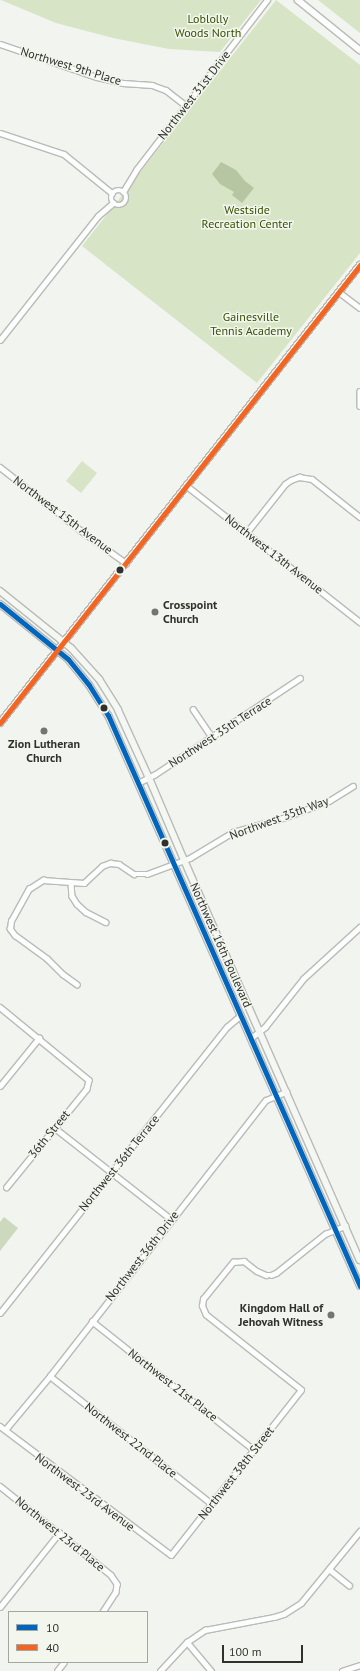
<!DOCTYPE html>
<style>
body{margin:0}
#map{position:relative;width:360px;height:1671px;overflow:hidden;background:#f2f4ef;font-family:"PT Sans",sans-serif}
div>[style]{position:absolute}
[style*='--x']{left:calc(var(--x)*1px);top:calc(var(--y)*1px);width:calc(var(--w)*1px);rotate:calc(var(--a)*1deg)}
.green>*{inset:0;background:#d7e4c6}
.forest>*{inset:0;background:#cdd9bc}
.water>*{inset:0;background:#b6c6a3}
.roads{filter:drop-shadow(1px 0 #b9bbb7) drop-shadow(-1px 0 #b9bbb7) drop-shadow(0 1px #b9bbb7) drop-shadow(0 -1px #b9bbb7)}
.minor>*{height:4.5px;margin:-2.25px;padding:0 2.25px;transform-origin:2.25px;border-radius:2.25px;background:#fdfdfd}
.minor>.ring{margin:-2.25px;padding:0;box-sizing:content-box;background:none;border:4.5px solid #fdfdfd;border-radius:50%}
.tertiary>*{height:5.5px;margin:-2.75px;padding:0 2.75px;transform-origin:2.75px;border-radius:2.75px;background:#fdfdfd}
.secondary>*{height:6px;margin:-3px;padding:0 3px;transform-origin:3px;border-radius:3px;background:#f5f7f3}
.bus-1>*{height:5px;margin:-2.5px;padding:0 2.5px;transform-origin:2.5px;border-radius:2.5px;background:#0065bd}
.bus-2>*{height:5px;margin:-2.5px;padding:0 2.5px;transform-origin:2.5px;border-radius:2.5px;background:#f26522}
.dots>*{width:11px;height:11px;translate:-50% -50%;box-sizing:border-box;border:2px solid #f2f6ed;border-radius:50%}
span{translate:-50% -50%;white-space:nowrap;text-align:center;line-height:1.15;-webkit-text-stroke:3px #f2f6ed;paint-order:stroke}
.park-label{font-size:12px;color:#374f02}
.street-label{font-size:12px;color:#30312e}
.poi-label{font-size:12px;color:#30312e;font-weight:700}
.left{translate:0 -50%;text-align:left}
.right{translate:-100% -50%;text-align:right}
.legend{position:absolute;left:8px;top:1611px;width:140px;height:52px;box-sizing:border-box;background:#f2f6ed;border:1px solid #a4a7a1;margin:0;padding:5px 7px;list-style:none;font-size:12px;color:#30312e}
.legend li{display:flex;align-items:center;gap:8px;height:20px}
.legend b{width:20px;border:1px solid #a4a7a1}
.scale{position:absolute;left:222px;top:1645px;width:81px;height:18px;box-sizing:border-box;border:2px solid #30312e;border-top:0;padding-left:5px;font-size:12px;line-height:14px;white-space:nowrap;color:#30312e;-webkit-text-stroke:3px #f2f6ed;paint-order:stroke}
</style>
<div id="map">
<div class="green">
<i style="clip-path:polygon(1px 0,261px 0,220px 52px,169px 49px,113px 38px,56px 23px)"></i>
<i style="clip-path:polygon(276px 0,360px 65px,360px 253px,257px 383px,82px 246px)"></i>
<i style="clip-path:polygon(318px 0,360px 0,360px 33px)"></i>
<i style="clip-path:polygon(82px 461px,97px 473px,81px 493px,66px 481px)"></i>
</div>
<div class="forest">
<i style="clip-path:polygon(4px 1217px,18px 1228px,0 1251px,0 1222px)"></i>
</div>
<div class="water">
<i style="clip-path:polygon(221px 162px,236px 170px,245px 181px,254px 188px,242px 203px,232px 195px,234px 192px,220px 184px,212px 174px)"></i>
</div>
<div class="roads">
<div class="minor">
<i style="--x:0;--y:44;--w:102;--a:18.8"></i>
<i style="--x:97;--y:77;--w:27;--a:13"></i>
<i style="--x:123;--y:83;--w:29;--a:4"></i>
<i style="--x:152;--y:85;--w:15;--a:20"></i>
<i style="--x:166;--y:90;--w:24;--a:38"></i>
<i style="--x:0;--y:133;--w:67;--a:18.2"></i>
<i style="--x:64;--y:154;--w:62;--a:39.1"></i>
<i class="ring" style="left:111px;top:190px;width:11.5px;height:11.5px"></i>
<i style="--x:123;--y:192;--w:26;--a:-59"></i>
<i style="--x:136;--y:170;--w:215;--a:-52.4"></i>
<i style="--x:339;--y:292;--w:26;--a:37"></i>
<i style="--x:0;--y:340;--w:158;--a:-51.7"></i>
<i style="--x:98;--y:216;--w:20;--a:-41"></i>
<i style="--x:360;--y:391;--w:15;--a:90"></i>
<i style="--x:0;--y:467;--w:102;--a:38.2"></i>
<i style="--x:80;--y:530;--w:57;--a:35.7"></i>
<i style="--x:187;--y:486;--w:220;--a:38.2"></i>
<i style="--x:247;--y:532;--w:61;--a:-51.6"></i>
<i style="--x:285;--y:484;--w:7;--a:-34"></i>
<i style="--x:291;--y:480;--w:9;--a:-21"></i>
<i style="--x:299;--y:477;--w:13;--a:9"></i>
<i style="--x:312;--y:479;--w:61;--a:38.4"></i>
<i style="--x:193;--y:709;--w:34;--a:56"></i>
<i style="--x:138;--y:783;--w:18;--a:-27"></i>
<i style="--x:154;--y:775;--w:175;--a:-33.6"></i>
<i style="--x:71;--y:883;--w:13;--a:86"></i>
<i style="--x:72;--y:896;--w:9;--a:58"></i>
<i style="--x:77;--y:904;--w:12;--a:42"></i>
<i style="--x:86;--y:912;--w:22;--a:27"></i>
<i style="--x:77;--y:985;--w:17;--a:-144"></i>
<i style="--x:63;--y:975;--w:23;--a:-135"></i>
<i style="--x:47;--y:959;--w:39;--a:-144"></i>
<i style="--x:15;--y:936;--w:9;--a:-126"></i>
<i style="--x:10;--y:929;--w:8;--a:-83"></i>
<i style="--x:11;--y:921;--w:37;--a:-61"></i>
<i style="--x:29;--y:889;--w:17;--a:-33"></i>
<i style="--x:43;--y:880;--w:41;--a:4.2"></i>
<i style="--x:84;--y:883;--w:25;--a:-43"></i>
<i style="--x:102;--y:866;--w:9;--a:-21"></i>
<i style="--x:110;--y:863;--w:9;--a:6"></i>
<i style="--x:119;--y:864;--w:18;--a:34"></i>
<i style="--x:134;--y:874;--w:13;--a:0"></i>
<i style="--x:147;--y:874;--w:46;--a:-20.4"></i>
<i style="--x:190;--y:858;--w:50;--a:-31.2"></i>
<i style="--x:233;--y:832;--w:55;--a:-15.8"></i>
<i style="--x:286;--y:817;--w:46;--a:-20.4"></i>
<i style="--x:329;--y:801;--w:28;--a:-32"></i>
<i style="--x:0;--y:1007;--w:115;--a:39.4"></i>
<i style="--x:89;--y:1080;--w:9;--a:103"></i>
<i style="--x:87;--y:1089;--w:127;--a:129.2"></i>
<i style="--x:251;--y:1038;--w:18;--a:-38"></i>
<i style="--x:265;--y:1027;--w:61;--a:-51.6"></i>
<i style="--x:303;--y:979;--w:77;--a:-42.4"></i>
<i style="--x:0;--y:1086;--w:62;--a:-50.9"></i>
<i style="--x:55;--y:1128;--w:147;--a:38.1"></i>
<i style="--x:0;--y:1313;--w:365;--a:-51.6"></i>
<i style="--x:227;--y:1027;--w:18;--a:-41"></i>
<i style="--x:92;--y:1321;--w:207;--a:38.5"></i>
<i style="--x:50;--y:1376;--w:206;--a:38.3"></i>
<i style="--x:0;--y:1426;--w:214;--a:37"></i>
<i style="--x:171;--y:1555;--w:210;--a:-51.8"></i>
<i style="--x:301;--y:1390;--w:121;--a:-141.7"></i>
<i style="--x:206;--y:1315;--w:10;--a:-114"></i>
<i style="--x:202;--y:1306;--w:7;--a:-82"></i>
<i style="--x:203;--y:1299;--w:48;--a:-51"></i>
<i style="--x:233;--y:1262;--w:11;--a:-5"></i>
<i style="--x:244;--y:1261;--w:16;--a:38"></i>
<i style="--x:257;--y:1271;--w:10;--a:24"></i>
<i style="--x:266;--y:1275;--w:5;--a:0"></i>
<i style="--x:271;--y:1275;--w:5;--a:-22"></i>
<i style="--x:276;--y:1273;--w:63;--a:-38.5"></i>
<i style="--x:325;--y:1234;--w:22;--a:-22"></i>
<i style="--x:5;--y:1430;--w:70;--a:-50.2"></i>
<i style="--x:50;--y:1376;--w:350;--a:-52"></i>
<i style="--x:266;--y:1100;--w:22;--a:-22"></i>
<i style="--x:0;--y:1486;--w:142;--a:38.7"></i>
<i style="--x:111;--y:1575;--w:11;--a:56"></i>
<i style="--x:117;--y:1584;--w:8;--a:97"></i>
<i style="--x:116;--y:1592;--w:24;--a:123"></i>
<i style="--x:329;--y:1569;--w:26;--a:39"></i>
<i style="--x:0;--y:1607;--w:95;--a:-51.4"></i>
<i style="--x:187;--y:1642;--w:38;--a:50"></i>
<i style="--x:57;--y:1671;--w:11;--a:-52"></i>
<i style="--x:160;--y:1671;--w:40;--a:-47"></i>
<i style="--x:187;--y:1642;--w:22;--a:-34"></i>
<i style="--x:205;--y:1630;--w:70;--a:-10.7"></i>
<i style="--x:274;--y:1617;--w:10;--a:-17"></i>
<i style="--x:284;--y:1614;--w:20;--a:-33"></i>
<i style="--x:301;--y:1603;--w:93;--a:-50.7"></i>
<i style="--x:342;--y:1671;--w:19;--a:-18"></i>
</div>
<div class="tertiary">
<i style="--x:298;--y:0;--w:80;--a:38.9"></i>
</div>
<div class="secondary">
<i style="--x:0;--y:591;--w:91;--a:38.8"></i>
<i style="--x:71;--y:648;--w:42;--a:47.9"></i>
<i style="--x:99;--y:679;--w:36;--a:58"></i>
<i style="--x:118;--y:710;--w:75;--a:65.5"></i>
<i style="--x:149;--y:778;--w:89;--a:66.9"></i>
<i style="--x:184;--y:860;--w:437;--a:66.3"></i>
<i style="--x:0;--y:604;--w:87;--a:39"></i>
<i style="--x:68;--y:659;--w:33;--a:51"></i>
<i style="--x:89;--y:685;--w:36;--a:58"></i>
<i style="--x:108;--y:715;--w:624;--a:66.19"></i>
<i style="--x:0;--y:723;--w:583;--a:-51.83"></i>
</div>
</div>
<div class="bus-1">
<i style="--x:0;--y:604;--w:87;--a:39"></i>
<i style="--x:68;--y:659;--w:33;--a:51"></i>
<i style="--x:89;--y:685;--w:36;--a:58"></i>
<i style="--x:108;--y:715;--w:624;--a:66.19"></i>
</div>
<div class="bus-2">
<i style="--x:0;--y:723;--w:583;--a:-51.83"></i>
</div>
<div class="dots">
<i style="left:120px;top:570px;background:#30312e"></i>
<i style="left:155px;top:612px;background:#747572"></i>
<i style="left:104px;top:708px;background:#30312e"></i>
<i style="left:44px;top:731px;background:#747572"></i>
<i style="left:165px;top:843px;background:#30312e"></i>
<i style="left:331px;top:1315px;background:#747572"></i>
</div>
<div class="park-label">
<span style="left:208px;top:26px">Loblolly<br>Woods North</span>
<span style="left:247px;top:217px">Westside<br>Recreation Center</span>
<span style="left:251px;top:324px">Gainesville<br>Tennis Academy</span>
</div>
<div class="street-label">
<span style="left:71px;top:66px;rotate:17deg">Northwest 9th Place</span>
<span style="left:194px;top:95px;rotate:-52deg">Northwest 31st Drive</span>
<span style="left:63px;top:515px;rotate:37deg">Northwest 15th Avenue</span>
<span style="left:274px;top:554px;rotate:38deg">Northwest 13th Avenue</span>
<span style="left:220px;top:732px;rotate:-33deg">Northwest 35th Terrace</span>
<span style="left:279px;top:818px;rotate:-20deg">Northwest 35th Way</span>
<span style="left:221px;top:945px;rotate:66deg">Northwest 16th Boulevard</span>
<span style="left:49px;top:1134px;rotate:-51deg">36th Street</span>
<span style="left:119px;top:1163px;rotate:-51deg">Northwest 36th Terrace</span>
<span style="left:142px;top:1256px;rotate:-52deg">Northwest 36th Drive</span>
<span style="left:173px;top:1385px;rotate:38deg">Northwest 21st Place</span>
<span style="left:131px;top:1440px;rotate:38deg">Northwest 22nd Place</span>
<span style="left:236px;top:1473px;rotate:-52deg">Northwest 38th Street</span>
<span style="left:85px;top:1492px;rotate:37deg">Northwest 23rd Avenue</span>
<span style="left:60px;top:1534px;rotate:39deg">Northwest 23rd Place</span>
</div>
<div class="poi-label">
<span class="left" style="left:163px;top:612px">Crosspoint<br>Church</span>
<span style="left:44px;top:751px">Zion Lutheran<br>Church</span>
<span class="right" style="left:323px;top:1315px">Kingdom Hall of<br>Jehovah Witness</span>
</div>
<ul class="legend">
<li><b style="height:5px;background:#0065bd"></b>10</li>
<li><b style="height:5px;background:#f26522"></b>40</li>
</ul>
<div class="scale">100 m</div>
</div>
